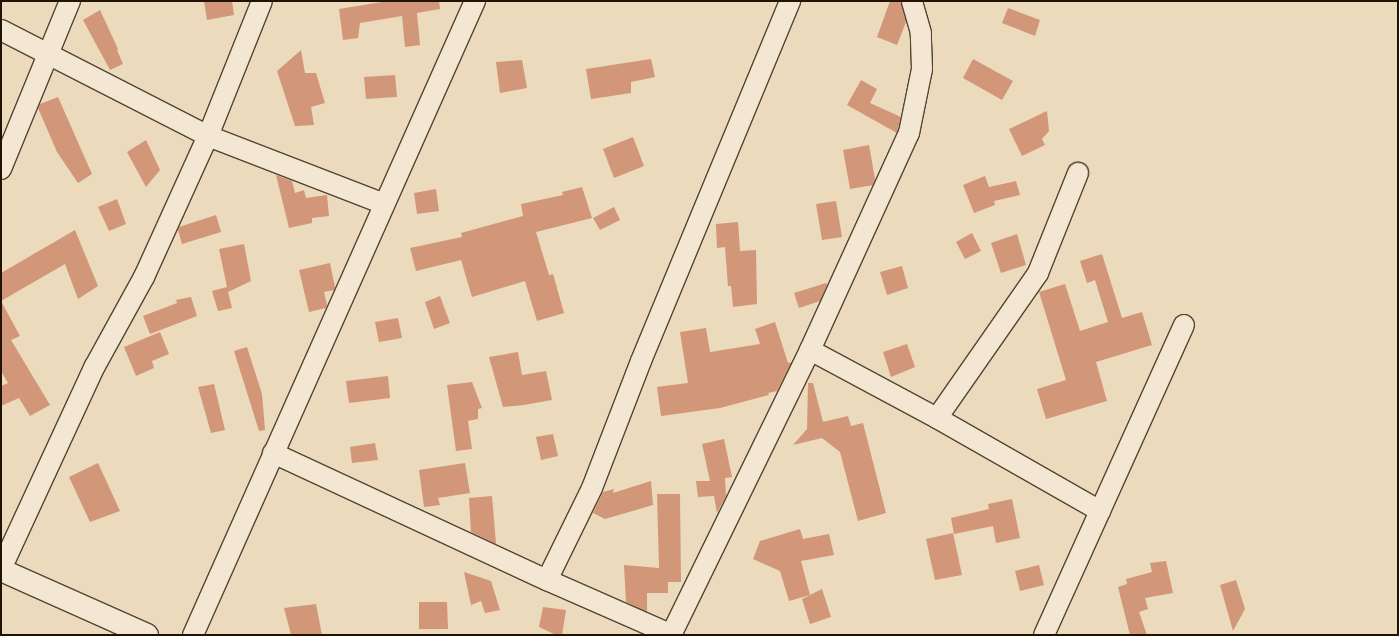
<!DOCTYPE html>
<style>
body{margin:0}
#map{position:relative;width:1399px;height:636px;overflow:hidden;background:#ecdabd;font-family:"IM FELL French Canon",serif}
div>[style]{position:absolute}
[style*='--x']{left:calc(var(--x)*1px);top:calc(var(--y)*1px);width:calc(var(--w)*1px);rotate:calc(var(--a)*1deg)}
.building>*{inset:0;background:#d29678}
.roads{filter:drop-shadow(1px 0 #544430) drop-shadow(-1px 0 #544430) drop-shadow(0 1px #544430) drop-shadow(0 -1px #544430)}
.minor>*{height:20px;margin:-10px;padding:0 10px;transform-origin:10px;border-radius:10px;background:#f3e7d4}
.tertiary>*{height:22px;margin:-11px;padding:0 11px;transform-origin:11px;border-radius:11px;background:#f3e7d4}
span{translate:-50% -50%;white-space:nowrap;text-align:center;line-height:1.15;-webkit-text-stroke:3.5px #f3e7d4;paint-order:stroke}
.frame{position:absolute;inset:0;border:2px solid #221201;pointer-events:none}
</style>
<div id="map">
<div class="building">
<i style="clip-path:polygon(204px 1px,232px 1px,234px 15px,207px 20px)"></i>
<i style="clip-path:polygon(388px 1px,439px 1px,440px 9px,417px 13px,420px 45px,405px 47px,402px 16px,360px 23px,358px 38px,343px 40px,339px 9px)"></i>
<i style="clip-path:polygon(890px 1px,901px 1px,906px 22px,897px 45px,877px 37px)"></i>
<i style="clip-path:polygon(1008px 8px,1040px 20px,1035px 36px,1002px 23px)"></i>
<i style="clip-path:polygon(100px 10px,118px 49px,117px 50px,123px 64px,110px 70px,83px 20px)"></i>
<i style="clip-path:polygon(301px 50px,305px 73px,316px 73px,325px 103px,311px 107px,314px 125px,295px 126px,277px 71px)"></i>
<i style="clip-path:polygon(651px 59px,655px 77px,631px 82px,631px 93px,591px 99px,586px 69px)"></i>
<i style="clip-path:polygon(973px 59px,1013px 81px,1002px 100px,963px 78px)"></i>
<i style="clip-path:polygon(522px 60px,527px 88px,500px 93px,496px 62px)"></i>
<i style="clip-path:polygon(395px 75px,397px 97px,366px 99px,364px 77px)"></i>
<i style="clip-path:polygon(861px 80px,877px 89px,870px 103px,901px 117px,897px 133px,847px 105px)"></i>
<i style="clip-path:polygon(58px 97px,92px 174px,78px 183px,57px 152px,38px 108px,40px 104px)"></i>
<i style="clip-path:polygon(1047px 111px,1049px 131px,1042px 139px,1045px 145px,1022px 156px,1009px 129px)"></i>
<i style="clip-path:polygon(633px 137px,644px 166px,614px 178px,603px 149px)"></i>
<i style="clip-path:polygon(146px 140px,160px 170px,146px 187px,127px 152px)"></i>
<i style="clip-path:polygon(869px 145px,875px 179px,873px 185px,850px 189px,843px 150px)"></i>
<i style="clip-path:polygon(276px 175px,292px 181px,295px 193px,304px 190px,306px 198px,327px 195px,329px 216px,312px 218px,312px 223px,289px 228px)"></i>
<i style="clip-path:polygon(985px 176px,989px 187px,1016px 181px,1020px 195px,994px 201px,995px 205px,974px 213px,963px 185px)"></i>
<i style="clip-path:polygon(582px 187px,592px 218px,536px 232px,549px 275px,553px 274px,564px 313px,537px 321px,525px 281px,472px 297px,461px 260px,416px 271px,410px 248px,462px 237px,461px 233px,523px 216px,521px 204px,563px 195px,562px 192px)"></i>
<i style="clip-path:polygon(436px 189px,439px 211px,417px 214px,414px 193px)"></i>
<i style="clip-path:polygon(117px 199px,126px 224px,109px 231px,98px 207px)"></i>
<i style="clip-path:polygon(836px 201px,842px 237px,822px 240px,816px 204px)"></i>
<i style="clip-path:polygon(614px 207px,620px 220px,600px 230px,593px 218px)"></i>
<i style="clip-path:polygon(216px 215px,221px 232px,182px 244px,178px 230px,179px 227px)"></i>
<i style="clip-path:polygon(738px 222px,740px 251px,756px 250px,757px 304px,733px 307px,731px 286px,728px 286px,725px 247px,717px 248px,716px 224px)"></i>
<i style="clip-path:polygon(75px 230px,98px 286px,78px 299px,65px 264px,1px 301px,1px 273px)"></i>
<i style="clip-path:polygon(972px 233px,981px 251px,965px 259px,956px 242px)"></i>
<i style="clip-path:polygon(1017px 234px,1026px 265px,1001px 273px,991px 243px)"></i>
<i style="clip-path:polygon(244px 244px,251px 281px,228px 292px,232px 308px,218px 311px,212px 291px,227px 287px,219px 249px)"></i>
<i style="clip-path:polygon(1102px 254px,1122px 318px,1142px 312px,1152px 345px,1096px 362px,1107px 401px,1046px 419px,1037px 389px,1066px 380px,1039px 292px,1065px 284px,1080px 331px,1108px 322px,1095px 280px,1087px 283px,1080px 261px)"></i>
<i style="clip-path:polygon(330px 263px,335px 287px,334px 290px,324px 292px,327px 305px,326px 308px,309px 312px,299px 270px)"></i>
<i style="clip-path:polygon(902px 266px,908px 288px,887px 295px,880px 272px)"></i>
<i style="clip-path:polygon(826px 283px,827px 285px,820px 301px,799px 308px,794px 293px)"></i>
<i style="clip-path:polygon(440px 296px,450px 323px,434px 329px,425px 302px)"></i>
<i style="clip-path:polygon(191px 297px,197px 316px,150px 334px,143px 316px,177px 303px,176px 300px)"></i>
<i style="clip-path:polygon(1px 301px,20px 336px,11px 340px,50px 405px,30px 416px,19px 398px,1px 406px,1px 386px,8px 383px,1px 371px)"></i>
<i style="clip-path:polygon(398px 318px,402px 338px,379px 342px,375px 322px)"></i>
<i style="clip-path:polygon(775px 322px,788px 363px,792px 362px,777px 391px,768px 393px,769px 395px,720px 408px,661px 416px,657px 387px,688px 383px,680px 332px,706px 328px,710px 352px,760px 344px,755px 329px)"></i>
<i style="clip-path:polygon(160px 332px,169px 354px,152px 361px,154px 368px,136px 376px,124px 347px)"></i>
<i style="clip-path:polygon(907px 344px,915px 367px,891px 377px,883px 352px)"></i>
<i style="clip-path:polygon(247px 347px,262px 394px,265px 430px,259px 431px,234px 351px)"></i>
<i style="clip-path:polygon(518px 352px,522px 375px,546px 371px,552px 400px,524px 405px,503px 407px,489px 357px)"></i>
<i style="clip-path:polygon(388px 376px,390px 398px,349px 403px,346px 381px)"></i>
<i style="clip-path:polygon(472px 382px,482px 408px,478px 409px,478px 419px,468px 421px,472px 449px,456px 451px,447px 385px)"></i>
<i style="clip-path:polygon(808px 383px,813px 383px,823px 422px,848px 416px,851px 426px,863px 423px,886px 513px,858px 521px,840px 452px,822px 438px,793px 445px,807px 429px)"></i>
<i style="clip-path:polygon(214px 384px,225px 430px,211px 433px,198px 387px)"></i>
<i style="clip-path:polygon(553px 434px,558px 456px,541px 460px,536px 437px)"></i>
<i style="clip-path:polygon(724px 439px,732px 477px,725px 478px,726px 496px,717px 513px,714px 496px,698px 497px,696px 481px,710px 481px,702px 444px)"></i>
<i style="clip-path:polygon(375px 443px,378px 460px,352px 463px,350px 447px)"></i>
<i style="clip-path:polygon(98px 463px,120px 511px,90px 522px,69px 477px)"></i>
<i style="clip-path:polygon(465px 463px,470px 493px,438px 498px,440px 505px,424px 507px,419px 470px)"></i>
<i style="clip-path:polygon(651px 481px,653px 505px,605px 519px,593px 513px,603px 492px,614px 489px,613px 493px)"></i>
<i style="clip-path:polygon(657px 494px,680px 494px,681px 582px,668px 582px,668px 593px,647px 593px,647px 612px,626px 602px,624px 565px,659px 568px)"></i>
<i style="clip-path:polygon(492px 496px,496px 544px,471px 532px,469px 498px)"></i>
<i style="clip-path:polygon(1012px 499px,1020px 538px,996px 543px,993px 526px,954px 534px,951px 518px,989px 509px,988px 504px)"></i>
<i style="clip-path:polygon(800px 529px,803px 539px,829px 534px,834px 555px,801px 561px,810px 595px,789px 601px,780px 571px,753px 559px,760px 541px)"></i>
<i style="clip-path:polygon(953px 533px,962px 575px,935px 580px,926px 539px)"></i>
<i style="clip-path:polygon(1166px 561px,1173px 593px,1145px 598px,1148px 609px,1139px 612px,1147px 635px,1130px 635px,1118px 587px,1127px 584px,1126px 579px,1152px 572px,1150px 563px)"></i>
<i style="clip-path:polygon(1039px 565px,1044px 585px,1020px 591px,1015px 571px)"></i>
<i style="clip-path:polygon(464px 572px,491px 581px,500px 610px,485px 613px,481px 601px,471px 605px)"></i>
<i style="clip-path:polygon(1236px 580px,1245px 609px,1233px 631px,1220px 585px)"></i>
<i style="clip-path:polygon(822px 589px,831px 617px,810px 624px,802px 599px)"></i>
<i style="clip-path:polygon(419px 602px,447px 602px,448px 629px,419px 629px)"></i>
<i style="clip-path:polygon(316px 604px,322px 635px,291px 635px,284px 608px)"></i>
<i style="clip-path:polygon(543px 607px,566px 610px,562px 635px,556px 635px,539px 627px)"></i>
</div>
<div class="roads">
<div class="minor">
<i style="--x:1;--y:30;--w:233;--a:27.1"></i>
<i style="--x:208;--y:136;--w:189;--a:21.1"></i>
<i style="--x:1;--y:169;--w:182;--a:-67.7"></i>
<i style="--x:810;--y:350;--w:144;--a:28.2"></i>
<i style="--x:937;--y:418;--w:188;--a:29.7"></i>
<i style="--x:937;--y:418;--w:177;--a:-55.1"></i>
<i style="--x:1038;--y:273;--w:108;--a:-68.2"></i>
<i style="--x:273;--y:453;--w:302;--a:24.9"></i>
<i style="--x:547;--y:580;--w:137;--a:23.7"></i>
<i style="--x:1;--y:569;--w:224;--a:-65.2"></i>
<i style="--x:95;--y:366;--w:102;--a:-61.2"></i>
<i style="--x:144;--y:277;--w:155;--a:-65.6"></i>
<i style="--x:208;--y:136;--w:145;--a:-68.2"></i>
<i style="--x:547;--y:580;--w:102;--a:-63.9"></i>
<i style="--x:592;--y:488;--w:136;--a:-68.9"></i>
<i style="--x:641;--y:361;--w:390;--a:-67.5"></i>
<i style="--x:193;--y:635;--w:694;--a:-66.02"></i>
<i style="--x:671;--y:635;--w:317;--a:-64"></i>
<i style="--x:810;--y:350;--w:239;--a:-65.5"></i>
<i style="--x:909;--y:133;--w:65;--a:-78.5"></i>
<i style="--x:922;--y:69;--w:36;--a:-92"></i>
<i style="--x:921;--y:33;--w:33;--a:-106"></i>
<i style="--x:1044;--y:635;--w:340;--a:-65.7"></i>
</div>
<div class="tertiary">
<i style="--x:1;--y:570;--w:160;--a:24"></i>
</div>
</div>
<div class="frame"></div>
</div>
